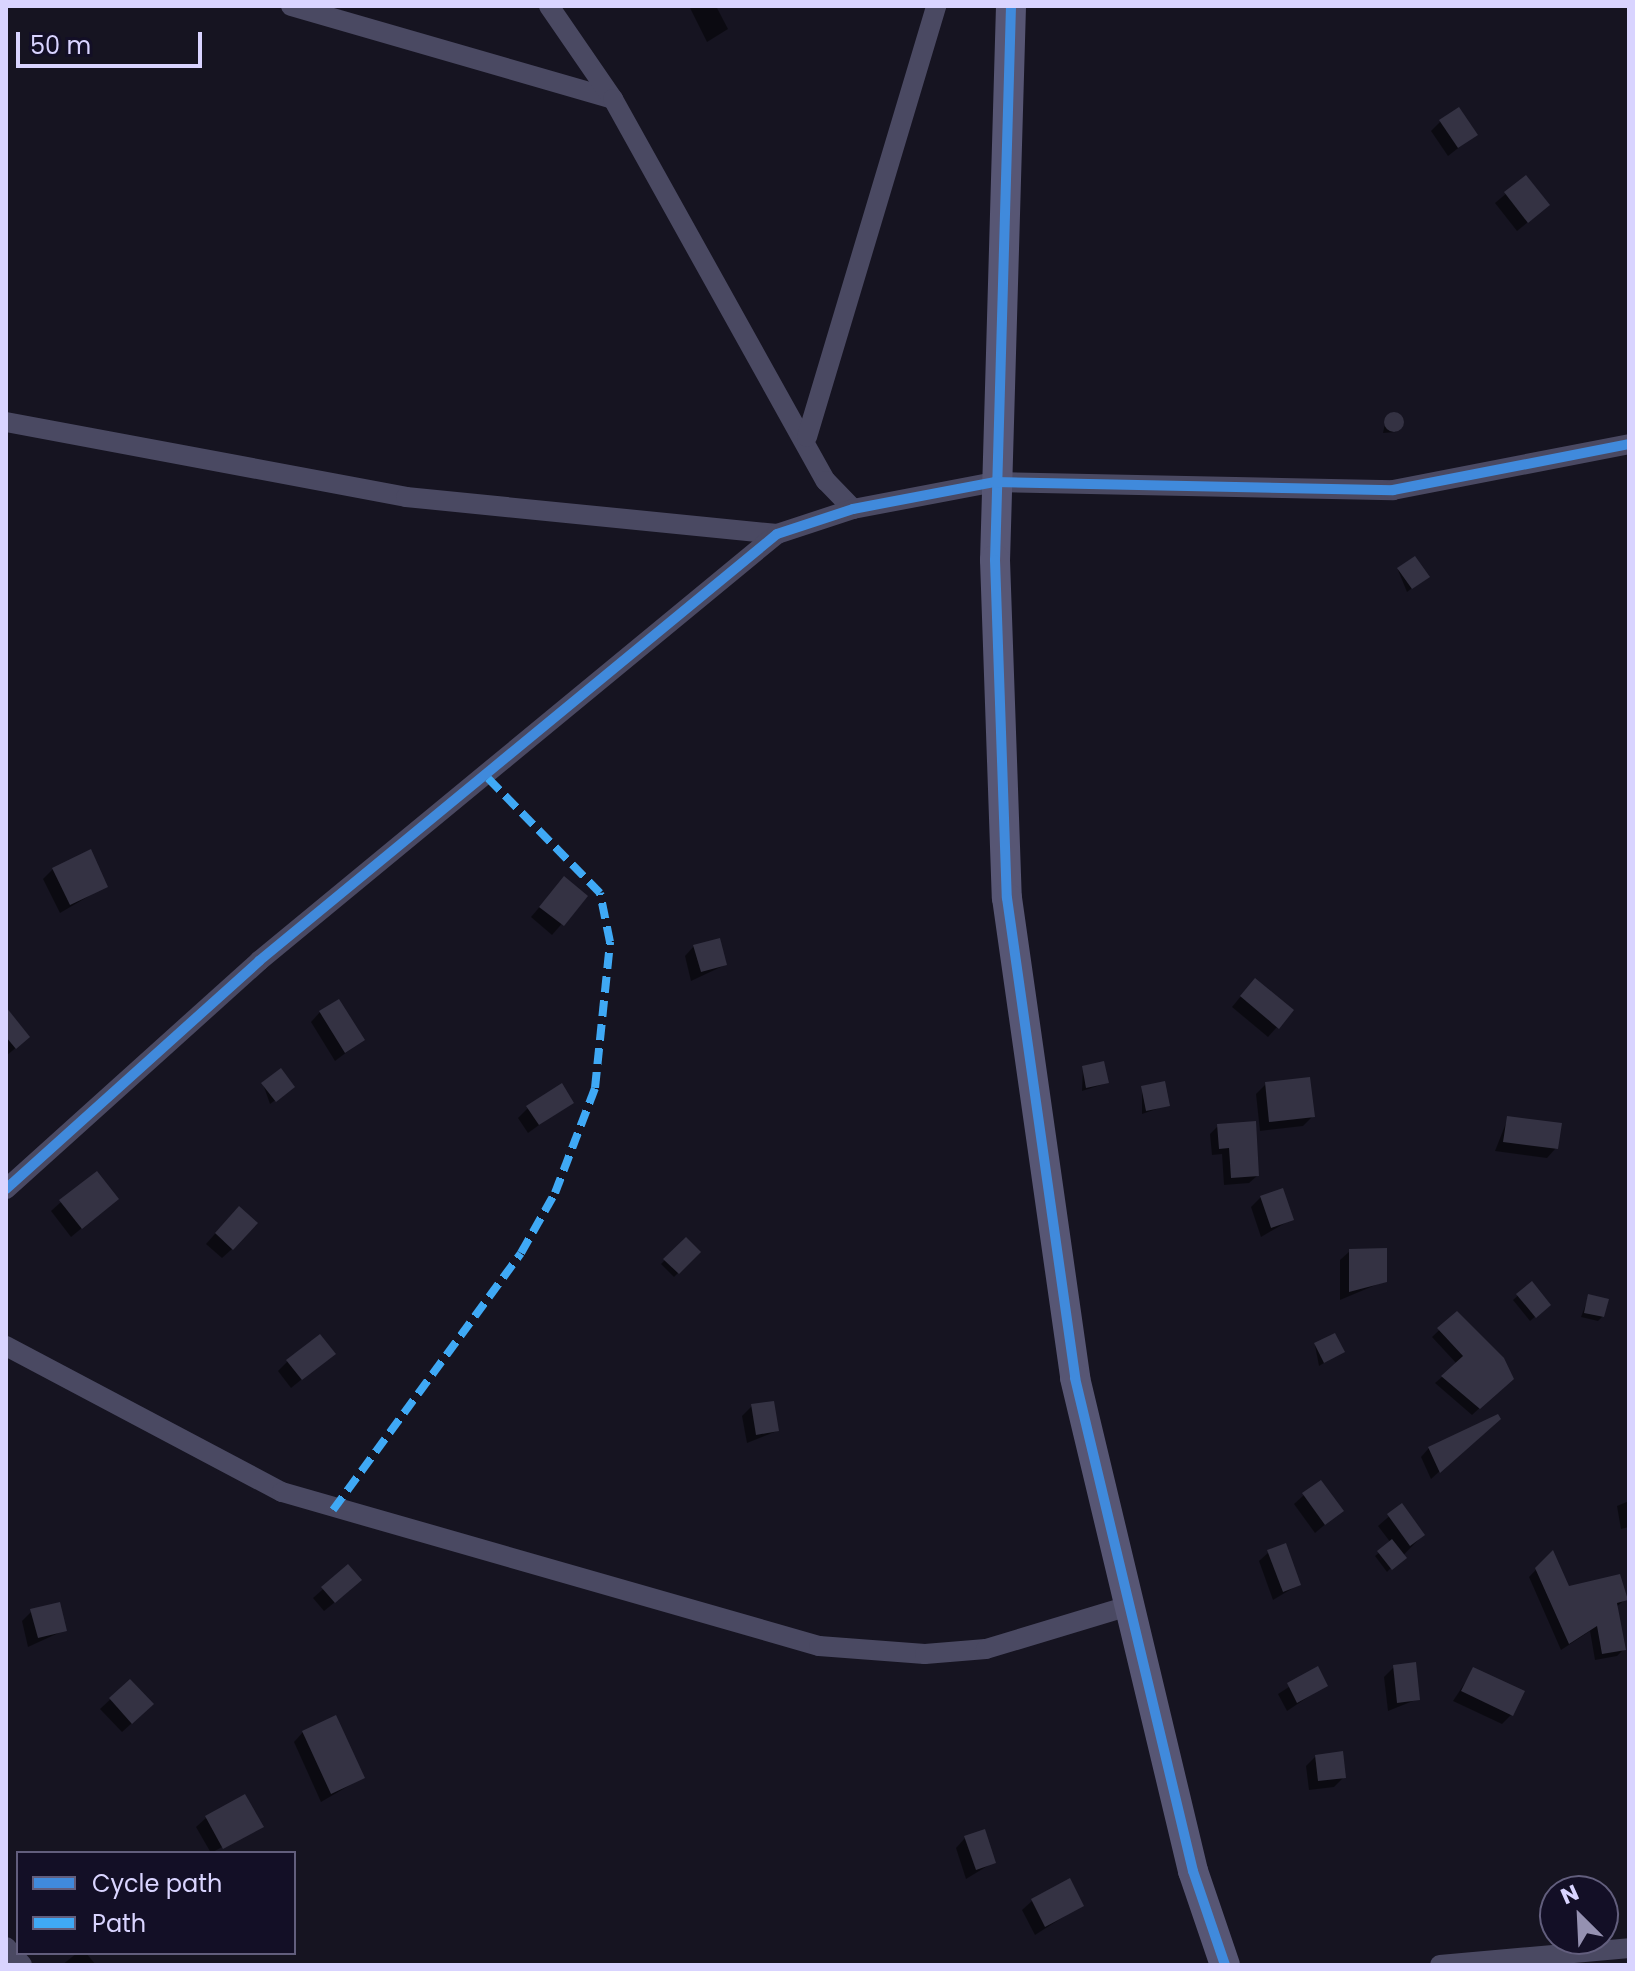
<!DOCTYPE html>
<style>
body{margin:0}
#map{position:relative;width:1635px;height:1971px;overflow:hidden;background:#161421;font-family:Poppins,sans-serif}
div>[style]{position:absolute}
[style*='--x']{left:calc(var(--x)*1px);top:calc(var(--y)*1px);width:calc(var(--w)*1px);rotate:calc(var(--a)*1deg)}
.shadow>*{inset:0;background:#0007}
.building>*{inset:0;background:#343243}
.round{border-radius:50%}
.street>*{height:20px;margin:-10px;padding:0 10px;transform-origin:10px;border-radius:10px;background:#4a4962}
.secondary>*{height:30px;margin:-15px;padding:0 15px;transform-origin:15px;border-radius:15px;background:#575674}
.quiet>*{height:8px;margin-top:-4px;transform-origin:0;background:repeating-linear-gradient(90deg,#3fa9f5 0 16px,transparent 0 24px)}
.cycleway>*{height:10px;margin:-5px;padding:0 5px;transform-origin:5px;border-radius:5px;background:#408adc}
span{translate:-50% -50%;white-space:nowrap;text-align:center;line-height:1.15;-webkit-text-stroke:6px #130f26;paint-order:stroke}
.frame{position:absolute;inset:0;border:8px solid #d9d4ff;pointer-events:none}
.legend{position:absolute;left:16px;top:1851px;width:280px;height:104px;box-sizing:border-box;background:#130f26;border:2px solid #625e7d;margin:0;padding:10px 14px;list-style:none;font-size:24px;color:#d9d4ff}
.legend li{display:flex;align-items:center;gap:16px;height:40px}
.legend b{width:40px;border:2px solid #625e7d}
.north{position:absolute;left:1539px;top:1875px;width:80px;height:80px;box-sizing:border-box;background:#130f26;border:2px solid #625e7d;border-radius:50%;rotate:336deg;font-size:22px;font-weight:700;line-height:32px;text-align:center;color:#d9d4ff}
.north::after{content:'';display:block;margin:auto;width:28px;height:36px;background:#9591b1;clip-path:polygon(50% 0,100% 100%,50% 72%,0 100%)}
.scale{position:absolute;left:16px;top:32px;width:186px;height:36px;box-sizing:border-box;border:4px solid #d9d4ff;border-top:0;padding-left:10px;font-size:24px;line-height:28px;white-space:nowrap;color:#d9d4ff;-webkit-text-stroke:6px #130f26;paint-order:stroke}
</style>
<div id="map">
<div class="shadow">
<i style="clip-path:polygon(689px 6px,716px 6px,728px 29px,707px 42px)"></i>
<i style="clip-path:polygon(1441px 121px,1475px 135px,1448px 156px,1431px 131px)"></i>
<i style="clip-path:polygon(1526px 177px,1538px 214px,1517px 231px,1495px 203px)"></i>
<i style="clip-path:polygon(1401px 417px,1396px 432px,1383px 433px,1386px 418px)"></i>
<i style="clip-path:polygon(1398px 570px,1423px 580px,1407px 592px)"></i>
<i style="clip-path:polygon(53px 869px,106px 886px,60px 913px,43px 879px)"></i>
<i style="clip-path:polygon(555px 889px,586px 896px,552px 935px,531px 917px)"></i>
<i style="clip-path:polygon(694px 946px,725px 965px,691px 981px,685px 956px)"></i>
<i style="clip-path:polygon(1246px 990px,1277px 1027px,1268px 1037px,1232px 1007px)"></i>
<i style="clip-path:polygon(6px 1010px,18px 1046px,6px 1056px)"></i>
<i style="clip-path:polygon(320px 1012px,363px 1040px,335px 1061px,311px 1022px)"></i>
<i style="clip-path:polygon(1083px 1067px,1107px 1083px,1082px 1091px)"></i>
<i style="clip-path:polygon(263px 1084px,288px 1091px,270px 1104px)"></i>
<i style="clip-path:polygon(1266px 1084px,1313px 1116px,1303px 1126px,1260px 1131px,1256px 1094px)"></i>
<i style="clip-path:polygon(1142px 1088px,1168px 1105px,1142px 1114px)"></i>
<i style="clip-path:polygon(571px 1102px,528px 1133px,518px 1118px,528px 1108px)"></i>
<i style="clip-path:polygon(1508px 1118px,1556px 1148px,1547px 1158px,1495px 1151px)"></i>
<i style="clip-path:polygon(1218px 1126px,1257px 1176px,1249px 1183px,1224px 1185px,1222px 1154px,1212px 1155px,1210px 1134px)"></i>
<i style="clip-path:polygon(1261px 1197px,1292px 1219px,1261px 1237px,1251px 1207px)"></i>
<i style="clip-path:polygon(117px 1199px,71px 1237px,51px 1211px,61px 1202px)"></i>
<i style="clip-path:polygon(229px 1218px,232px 1249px,222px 1258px,206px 1244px)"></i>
<i style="clip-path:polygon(686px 1239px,699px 1252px,674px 1277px,661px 1264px)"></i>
<i style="clip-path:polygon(1350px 1251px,1385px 1281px,1340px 1300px,1340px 1260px)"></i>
<i style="clip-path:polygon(1531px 1284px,1544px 1309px,1530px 1321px,1513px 1300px)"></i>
<i style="clip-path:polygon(1589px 1296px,1603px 1316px,1598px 1321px,1581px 1317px)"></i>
<i style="clip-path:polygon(1456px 1314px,1511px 1379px,1472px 1415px,1435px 1383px,1457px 1364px,1432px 1337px)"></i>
<i style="clip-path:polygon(1315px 1345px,1342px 1352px,1319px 1366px)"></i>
<i style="clip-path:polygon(333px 1354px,291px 1388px,278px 1371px,288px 1361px)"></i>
<i style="clip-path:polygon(752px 1406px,777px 1431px,747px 1443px,742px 1416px)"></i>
<i style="clip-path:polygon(1489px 1427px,1431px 1479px,1421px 1457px,1429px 1448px)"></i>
<i style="clip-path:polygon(1304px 1495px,1341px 1511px,1315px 1533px,1294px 1504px)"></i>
<i style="clip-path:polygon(1629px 1501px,1629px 1527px,1621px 1529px,1617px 1506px)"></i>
<i style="clip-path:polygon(1401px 1506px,1423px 1535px,1387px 1572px,1375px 1556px,1391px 1543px,1378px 1526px)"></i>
<i style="clip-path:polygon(1269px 1552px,1298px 1585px,1273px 1600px,1259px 1561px)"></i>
<i style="clip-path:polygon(1552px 1553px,1568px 1588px,1626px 1599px,1616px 1607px,1624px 1649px,1617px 1656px,1595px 1660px,1590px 1631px,1561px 1650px,1529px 1577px)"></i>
<i style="clip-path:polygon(348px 1567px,350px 1590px,324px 1611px,313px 1598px)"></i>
<i style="clip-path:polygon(32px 1611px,65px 1630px,28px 1647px,22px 1621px)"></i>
<i style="clip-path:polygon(1394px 1667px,1418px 1699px,1388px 1711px,1384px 1677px)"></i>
<i style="clip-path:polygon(1317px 1669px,1326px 1685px,1287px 1711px,1278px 1694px)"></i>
<i style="clip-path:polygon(1474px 1669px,1511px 1715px,1502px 1724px,1453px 1701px)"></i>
<i style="clip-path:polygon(130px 1681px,142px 1714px,122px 1732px,100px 1709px)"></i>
<i style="clip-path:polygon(303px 1732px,362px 1778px,321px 1802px,294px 1742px)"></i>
<i style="clip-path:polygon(1315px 1757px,1344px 1777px,1334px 1787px,1309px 1790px,1306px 1766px)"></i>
<i style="clip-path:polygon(206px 1818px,261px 1826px,211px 1853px,196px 1827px)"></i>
<i style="clip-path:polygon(965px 1838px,994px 1862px,966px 1879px,956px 1848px)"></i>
<i style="clip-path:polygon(1032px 1901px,1082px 1905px,1035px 1935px,1022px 1910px)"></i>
<i style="clip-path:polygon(77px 1953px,86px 1953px,96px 1965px,62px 1965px)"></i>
</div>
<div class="building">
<i style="clip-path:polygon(1459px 107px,1478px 135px,1458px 148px,1439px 120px)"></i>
<i style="clip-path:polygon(1526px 175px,1550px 205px,1528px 223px,1504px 192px)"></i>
<i class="round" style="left:1384px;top:412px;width:20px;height:20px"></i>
<i style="clip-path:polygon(1415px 556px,1430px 577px,1412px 589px,1397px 568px)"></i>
<i style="clip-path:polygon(91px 849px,108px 887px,70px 905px,52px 868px)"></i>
<i style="clip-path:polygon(564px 876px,588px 896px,564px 926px,539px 907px)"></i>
<i style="clip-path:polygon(720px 938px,727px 965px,701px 972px,693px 945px)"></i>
<i style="clip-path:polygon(1255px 978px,1294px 1010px,1279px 1029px,1240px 996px)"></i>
<i style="clip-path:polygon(339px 999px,365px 1040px,345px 1053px,319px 1011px)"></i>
<i style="clip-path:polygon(6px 1007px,30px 1037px,16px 1049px,6px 1037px)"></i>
<i style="clip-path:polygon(1104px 1061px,1109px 1083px,1086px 1088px,1082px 1066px)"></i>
<i style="clip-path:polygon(281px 1068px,295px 1087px,276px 1102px,261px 1083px)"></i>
<i style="clip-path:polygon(1310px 1077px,1315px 1117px,1269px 1122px,1265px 1082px)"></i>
<i style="clip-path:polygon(1165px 1081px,1170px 1106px,1146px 1111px,1141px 1086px)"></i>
<i style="clip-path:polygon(562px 1083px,574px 1103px,539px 1125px,526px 1106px)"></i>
<i style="clip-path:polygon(1507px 1116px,1562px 1123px,1558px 1149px,1503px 1142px)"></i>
<i style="clip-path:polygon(1256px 1121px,1259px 1176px,1231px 1178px,1229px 1148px,1219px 1149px,1217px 1124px)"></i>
<i style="clip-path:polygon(97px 1171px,119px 1199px,82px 1229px,59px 1200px)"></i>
<i style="clip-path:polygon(1283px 1188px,1294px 1220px,1271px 1228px,1260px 1196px)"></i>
<i style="clip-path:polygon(239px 1206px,258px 1223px,233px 1250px,215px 1233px)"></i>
<i style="clip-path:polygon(686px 1237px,701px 1252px,679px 1274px,663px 1259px)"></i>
<i style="clip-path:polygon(1387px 1248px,1387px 1282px,1349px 1292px,1349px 1249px)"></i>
<i style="clip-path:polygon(1532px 1281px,1551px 1305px,1536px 1318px,1516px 1294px)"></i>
<i style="clip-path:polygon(1588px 1294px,1609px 1299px,1604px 1317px,1584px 1313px)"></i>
<i style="clip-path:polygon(1457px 1311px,1504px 1358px,1514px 1379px,1480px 1409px,1441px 1376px,1463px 1356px,1437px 1328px)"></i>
<i style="clip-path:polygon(1335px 1333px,1345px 1352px,1324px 1363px,1314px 1343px)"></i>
<i style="clip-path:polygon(320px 1334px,336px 1354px,302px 1380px,286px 1360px)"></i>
<i style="clip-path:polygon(774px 1401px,779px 1431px,756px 1435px,751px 1404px)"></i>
<i style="clip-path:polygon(1498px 1414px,1501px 1419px,1440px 1473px,1428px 1447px)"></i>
<i style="clip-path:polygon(1321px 1480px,1344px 1511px,1325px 1525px,1302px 1493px)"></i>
<i style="clip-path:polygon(1402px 1503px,1425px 1535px,1410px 1546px,1387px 1514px)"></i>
<i style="clip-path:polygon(1392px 1539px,1407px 1558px,1392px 1570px,1377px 1551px)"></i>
<i style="clip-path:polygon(1286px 1543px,1301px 1585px,1283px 1592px,1267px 1550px)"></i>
<i style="clip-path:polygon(1553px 1550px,1569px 1586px,1620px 1574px,1628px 1600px,1617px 1603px,1626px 1650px,1602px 1654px,1597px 1626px,1569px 1644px,1535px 1568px)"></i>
<i style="clip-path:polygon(348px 1564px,362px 1580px,335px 1603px,321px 1587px)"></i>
<i style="clip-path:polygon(60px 1602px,67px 1631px,38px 1638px,30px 1609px)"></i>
<i style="clip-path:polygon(1416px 1662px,1420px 1700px,1397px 1703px,1393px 1665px)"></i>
<i style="clip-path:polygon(1318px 1666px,1328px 1686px,1297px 1703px,1287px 1683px)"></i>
<i style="clip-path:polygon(1473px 1667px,1525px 1691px,1513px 1716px,1461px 1691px)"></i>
<i style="clip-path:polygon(130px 1679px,154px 1704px,132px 1724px,109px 1698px)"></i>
<i style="clip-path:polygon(336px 1715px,365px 1778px,331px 1794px,302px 1731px)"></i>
<i style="clip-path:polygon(1343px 1751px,1346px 1778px,1318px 1781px,1315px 1755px)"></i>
<i style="clip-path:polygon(245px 1794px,264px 1827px,223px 1849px,205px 1816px)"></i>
<i style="clip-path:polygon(985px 1829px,996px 1863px,976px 1870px,964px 1836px)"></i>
<i style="clip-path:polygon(1070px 1878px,1084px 1906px,1045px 1927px,1031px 1899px)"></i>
</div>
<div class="street">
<i style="--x:291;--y:6;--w:335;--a:16.1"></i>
<i style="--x:549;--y:6;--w:113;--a:55.5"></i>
<i style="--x:613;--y:99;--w:437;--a:60.9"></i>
<i style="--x:826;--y:481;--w:39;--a:46"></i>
<i style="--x:6;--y:422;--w:407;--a:10.6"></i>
<i style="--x:406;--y:497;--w:373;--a:5.7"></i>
<i style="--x:807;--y:437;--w:450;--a:-73.3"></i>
<i style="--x:6;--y:1189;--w:341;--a:-42"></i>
<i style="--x:259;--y:961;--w:671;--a:-39.5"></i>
<i style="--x:777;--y:534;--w:80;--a:-18.2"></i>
<i style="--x:853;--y:509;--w:145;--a:-10.8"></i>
<i style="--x:995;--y:482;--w:398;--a:1.2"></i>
<i style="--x:1393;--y:490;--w:240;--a:-11"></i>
<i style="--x:6;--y:1346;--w:312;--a:27.9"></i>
<i style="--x:282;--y:1492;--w:559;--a:16"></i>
<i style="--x:819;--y:1646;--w:106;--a:4.3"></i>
<i style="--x:925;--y:1654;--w:61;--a:-4.7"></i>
<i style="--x:986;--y:1649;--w:145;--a:-16.8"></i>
<i style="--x:6;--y:1947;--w:24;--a:48"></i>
<i style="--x:1440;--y:1965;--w:190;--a:-5.1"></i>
</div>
<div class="secondary">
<i style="--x:1011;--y:6;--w:554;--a:91.65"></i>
<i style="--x:995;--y:560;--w:338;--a:88"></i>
<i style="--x:1007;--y:898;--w:485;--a:81.9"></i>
<i style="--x:1075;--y:1378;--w:507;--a:76.54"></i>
<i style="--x:1193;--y:1871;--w:99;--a:71.2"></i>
</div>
<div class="quiet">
<i style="--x:333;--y:1510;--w:318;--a:-53.8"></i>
<i style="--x:521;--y:1253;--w:69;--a:-60.5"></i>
<i style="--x:555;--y:1193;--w:112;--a:-69.1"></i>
<i style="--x:595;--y:1088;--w:147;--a:-84.1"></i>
<i style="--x:610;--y:942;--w:50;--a:-101.5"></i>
<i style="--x:600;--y:893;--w:168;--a:-134.3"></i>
</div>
<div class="cycleway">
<i style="--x:1011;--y:6;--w:554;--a:91.65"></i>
<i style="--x:995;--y:560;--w:338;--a:88"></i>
<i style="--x:1007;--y:898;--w:485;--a:81.9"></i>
<i style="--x:1075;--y:1378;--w:507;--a:76.54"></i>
<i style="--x:1193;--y:1871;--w:99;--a:71.2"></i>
<i style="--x:6;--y:1189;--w:341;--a:-42"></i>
<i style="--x:259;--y:961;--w:671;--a:-39.5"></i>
<i style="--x:777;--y:534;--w:80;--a:-18.2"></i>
<i style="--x:853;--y:509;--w:145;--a:-10.8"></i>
<i style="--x:995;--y:482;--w:398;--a:1.2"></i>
<i style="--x:1393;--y:490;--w:240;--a:-11"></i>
</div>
<div class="frame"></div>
<ul class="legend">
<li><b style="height:10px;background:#408adc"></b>Cycle path</li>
<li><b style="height:10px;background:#3fa9f5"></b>Path</li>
</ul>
<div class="north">N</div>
<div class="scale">50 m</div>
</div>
